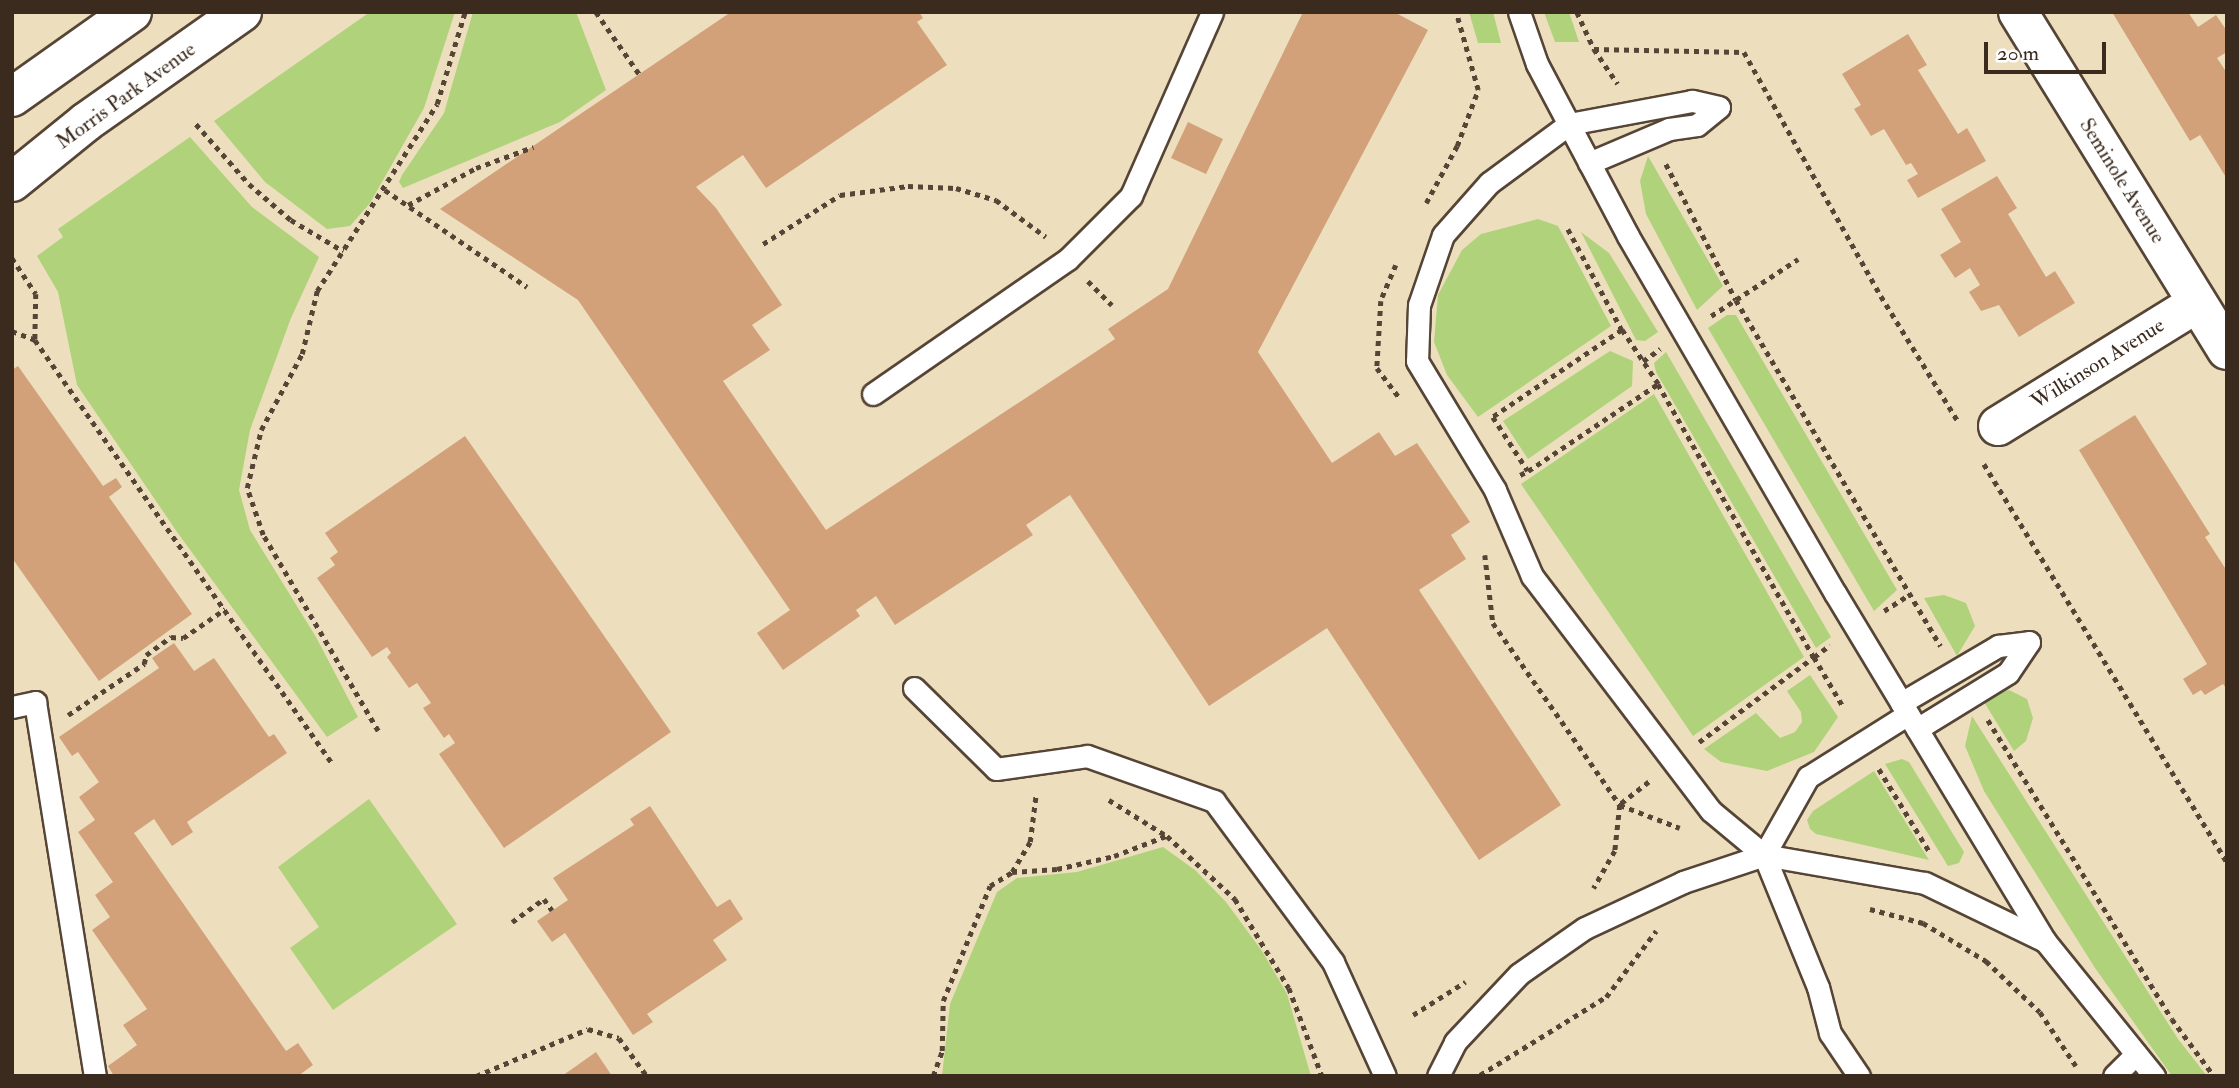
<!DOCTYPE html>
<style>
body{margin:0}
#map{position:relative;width:2239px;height:1088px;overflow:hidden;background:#eddfbe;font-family:"IM FELL Double Pica",serif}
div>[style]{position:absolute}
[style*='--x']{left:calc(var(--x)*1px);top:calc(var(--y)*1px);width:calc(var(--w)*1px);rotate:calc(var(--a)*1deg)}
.green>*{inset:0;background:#afd27b}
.building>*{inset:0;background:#d2a17a}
.path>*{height:4.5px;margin-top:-2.25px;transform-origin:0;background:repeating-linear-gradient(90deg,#564536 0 5px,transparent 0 10px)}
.roads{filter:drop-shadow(2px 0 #564536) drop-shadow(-2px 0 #564536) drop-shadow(0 2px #564536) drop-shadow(0 -2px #564536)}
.service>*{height:21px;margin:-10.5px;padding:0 10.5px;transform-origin:10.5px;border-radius:10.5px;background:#fff}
.minor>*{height:38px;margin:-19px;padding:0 19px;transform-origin:19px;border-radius:19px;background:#fff}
.secondary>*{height:38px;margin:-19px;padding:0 19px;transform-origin:19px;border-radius:19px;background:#fff}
span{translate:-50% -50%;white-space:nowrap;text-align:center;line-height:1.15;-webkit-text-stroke:7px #fff;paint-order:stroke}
.street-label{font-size:21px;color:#3b2a1e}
.frame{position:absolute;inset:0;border:14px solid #3b2a1e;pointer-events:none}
.scale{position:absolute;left:1984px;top:42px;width:122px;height:32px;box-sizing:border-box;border:4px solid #3b2a1e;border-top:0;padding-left:9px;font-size:21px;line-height:24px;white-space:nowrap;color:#3b2a1e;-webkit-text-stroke:5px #fff;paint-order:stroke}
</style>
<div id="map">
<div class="green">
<i style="clip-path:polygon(370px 12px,455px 12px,424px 108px,370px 203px,350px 226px,327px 229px,265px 182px,214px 121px)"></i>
<i style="clip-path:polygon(473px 12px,576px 12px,606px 90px,560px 122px,403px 188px,399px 182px,402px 175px,444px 113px)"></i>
<i style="clip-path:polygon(1469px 12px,1493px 12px,1501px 43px,1478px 43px)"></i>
<i style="clip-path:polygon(1544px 12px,1569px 12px,1579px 42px,1555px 42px)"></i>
<i style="clip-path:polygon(190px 137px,252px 207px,319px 257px,291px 318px,250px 430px,239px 490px,250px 530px,316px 637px,358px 717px,327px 737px,177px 532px,77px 385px,58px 292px,37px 256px,63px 237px,58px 229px)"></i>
<i style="clip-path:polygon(1648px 156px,1723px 286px,1697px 310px,1646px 214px,1640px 181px)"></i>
<i style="clip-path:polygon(1538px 219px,1558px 226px,1611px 326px,1478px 417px,1447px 375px,1434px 342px,1438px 295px,1462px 250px,1481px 234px)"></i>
<i style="clip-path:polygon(1581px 232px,1609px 253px,1658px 332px,1645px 341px,1636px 340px)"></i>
<i style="clip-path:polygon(1727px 315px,1736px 315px,1897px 590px,1874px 611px,1708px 328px)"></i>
<i style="clip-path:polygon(1610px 351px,1633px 361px,1632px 386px,1528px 459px,1503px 421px)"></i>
<i style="clip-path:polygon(1666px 352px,1831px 637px,1816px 648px,1656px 372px,1654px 363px)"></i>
<i style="clip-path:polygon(1654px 394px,1804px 657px,1693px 736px,1521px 484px)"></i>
<i style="clip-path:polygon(1944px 595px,1966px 603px,1975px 626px,1957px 656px,1924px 598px)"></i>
<i style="clip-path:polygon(1810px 675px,1838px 717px,1814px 752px,1767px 771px,1721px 762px,1704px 749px,1756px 713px,1780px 738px,1795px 732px,1802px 722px,1801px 712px,1787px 691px)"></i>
<i style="clip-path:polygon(2009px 690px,2027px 699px,2033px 718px,2026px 741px,2014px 751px,1981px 697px)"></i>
<i style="clip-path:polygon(1972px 716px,2178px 1039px,2207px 1076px,2172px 1076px,2095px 968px,1984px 791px,1965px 746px)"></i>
<i style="clip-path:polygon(1902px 759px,1909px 762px,1964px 852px,1959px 863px,1948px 866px,1885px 764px)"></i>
<i style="clip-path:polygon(1874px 771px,1929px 860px,1816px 834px,1810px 829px,1807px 820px,1813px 811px)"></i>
<i style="clip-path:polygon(369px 799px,457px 924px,333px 1010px,290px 948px,319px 927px,278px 867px)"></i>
<i style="clip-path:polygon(1163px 847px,1195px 870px,1226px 902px,1262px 951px,1287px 994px,1311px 1076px,942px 1076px,950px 1004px,997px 892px,1017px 878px,1077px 872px)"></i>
</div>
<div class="building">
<i style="clip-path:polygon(731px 12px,919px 12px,923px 18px,917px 22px,947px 65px,766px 188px,743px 155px,696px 187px,716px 208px,782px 305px,752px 325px,770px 350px,723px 381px,826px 530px,1115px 339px,1108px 329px,1168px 289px,1303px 12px,1394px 12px,1428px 30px,1258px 352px,1332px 463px,1379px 432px,1395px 456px,1417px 443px,1470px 522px,1451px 535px,1466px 559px,1419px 590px,1561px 805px,1479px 860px,1327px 628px,1209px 706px,1070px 495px,1026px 525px,1033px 535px,895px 625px,876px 596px,856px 610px,860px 616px,783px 670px,757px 633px,790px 610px,578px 300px,440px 209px)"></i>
<i style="clip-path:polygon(2112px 12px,2188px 12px,2198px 27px,2216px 15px,2227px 31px,2227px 52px,2217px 58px,2227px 73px,2227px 179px,2200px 135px,2190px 141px)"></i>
<i style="clip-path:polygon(1908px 34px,1927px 65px,1918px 70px,1958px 134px,1967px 128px,1986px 161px,1918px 198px,1907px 180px,1918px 174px,1911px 163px,1906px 165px,1884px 129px,1871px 136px,1854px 109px,1861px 105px,1842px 74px)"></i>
<i style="clip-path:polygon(1188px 122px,1223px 139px,1206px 174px,1171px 158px)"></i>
<i style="clip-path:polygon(1997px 176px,2017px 208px,2008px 214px,2046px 277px,2055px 271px,2075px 303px,2019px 337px,1999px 305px,1981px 311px,1969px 292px,1980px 285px,1970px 268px,1955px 278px,1940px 255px,1961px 242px,1941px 209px)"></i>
<i style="clip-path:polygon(18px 366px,103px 486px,116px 478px,122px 487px,109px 497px,192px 614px,99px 681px,12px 558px,12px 370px)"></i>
<i style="clip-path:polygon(2135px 415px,2210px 534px,2205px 537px,2227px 571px,2227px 689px,2223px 684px,2205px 695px,2201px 690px,2193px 695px,2183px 679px,2207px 664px,2079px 450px)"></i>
<i style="clip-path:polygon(465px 436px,671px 732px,504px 848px,439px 754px,455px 743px,449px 734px,444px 738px,423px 708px,431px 703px,417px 683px,409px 688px,387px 657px,391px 653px,387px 647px,372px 657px,317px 578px,335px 565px,330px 558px,338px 552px,325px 533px)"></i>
<i style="clip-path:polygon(174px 643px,194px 671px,214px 658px,269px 737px,274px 734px,287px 753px,187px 822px,193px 832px,172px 846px,154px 819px,134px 833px,286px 1051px,298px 1043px,313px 1065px,298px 1076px,114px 1076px,108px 1066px,137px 1045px,123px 1025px,147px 1009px,92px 930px,110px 917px,95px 895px,113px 882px,78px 832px,95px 820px,79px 797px,99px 782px,78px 752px,72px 756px,59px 737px,159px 668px,152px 658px)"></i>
<i style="clip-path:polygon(650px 806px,717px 907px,730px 899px,743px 919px,713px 940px,727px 960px,647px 1014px,653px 1022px,633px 1035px,565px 933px,552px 942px,537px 921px,568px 900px,553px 878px,634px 825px,630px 819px)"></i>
<i style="clip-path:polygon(596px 1052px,612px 1076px,562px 1076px)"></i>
</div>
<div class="path">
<i style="--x:596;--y:12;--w:77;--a:55.1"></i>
<i style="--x:1577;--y:12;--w:41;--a:65.3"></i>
<i style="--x:1594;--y:49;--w:42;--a:55.6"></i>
<i style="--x:1594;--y:49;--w:150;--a:1.1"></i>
<i style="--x:1744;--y:52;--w:280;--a:60.7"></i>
<i style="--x:1881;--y:296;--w:147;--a:58.4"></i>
<i style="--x:196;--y:124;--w:80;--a:48.5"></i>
<i style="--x:249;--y:184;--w:55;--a:40.6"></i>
<i style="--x:291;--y:220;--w:61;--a:30.8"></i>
<i style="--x:1666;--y:164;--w:153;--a:62.8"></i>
<i style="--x:1736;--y:300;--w:402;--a:59.4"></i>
<i style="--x:385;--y:190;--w:172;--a:34.3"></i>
<i style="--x:1426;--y:203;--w:65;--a:-61.5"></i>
<i style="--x:1457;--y:146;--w:60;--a:-69.4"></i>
<i style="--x:1478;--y:90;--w:81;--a:-105.8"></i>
<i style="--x:408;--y:205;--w:77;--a:-28.6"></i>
<i style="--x:476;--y:168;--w:61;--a:-20.2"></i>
<i style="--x:1568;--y:229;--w:115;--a:61.9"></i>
<i style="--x:763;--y:244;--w:91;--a:-32.5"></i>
<i style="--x:840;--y:195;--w:69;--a:-7.5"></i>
<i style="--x:908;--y:186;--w:48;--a:2.4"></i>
<i style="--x:956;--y:188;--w:42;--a:16.7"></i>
<i style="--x:996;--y:200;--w:62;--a:36.5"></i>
<i style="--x:12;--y:258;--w:43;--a:56.3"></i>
<i style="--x:36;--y:294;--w:46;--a:91.2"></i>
<i style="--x:1396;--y:265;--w:39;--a:113"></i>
<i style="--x:1381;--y:301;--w:67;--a:93.4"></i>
<i style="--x:1377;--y:368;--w:39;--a:53"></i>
<i style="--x:1088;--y:281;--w:34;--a:45"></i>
<i style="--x:1711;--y:316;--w:104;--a:-33.2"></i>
<i style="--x:12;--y:331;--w:25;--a:21"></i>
<i style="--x:35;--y:340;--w:517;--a:54.93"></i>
<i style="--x:1643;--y:361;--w:21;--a:-35"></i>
<i style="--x:1658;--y:384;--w:314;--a:60.3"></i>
<i style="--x:1814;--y:657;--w:20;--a:-37"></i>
<i style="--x:1984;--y:464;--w:466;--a:58.6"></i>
<i style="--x:1520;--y:475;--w:9;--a:-27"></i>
<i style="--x:1528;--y:471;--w:156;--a:-33.8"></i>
<i style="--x:1658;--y:384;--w:65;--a:-123.7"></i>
<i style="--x:1622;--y:330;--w:156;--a:146"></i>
<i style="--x:1493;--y:417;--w:64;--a:57.1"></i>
<i style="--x:1485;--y:555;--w:68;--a:83.3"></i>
<i style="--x:1493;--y:623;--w:222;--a:55.1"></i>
<i style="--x:1620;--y:805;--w:46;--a:96.2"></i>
<i style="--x:1615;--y:851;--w:43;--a:119.6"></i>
<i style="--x:1884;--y:611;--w:31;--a:-33"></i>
<i style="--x:68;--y:715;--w:92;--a:-33.9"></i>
<i style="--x:144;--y:664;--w:9;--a:-77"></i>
<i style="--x:146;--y:655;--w:31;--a:-36"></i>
<i style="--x:171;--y:637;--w:12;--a:5"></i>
<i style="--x:183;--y:638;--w:51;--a:-34.6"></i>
<i style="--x:1988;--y:720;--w:351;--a:58.4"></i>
<i style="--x:2172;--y:1019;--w:71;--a:53.6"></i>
<i style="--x:378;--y:731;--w:227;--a:-120.4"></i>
<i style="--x:263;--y:535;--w:50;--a:-108.8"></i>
<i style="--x:247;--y:488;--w:60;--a:-76.4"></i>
<i style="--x:261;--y:430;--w:86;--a:-61.7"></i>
<i style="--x:302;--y:354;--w:65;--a:-76.6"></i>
<i style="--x:317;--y:291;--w:222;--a:-57.3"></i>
<i style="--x:437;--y:104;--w:96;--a:-73.1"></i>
<i style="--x:1699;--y:742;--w:143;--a:-36.5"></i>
<i style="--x:1814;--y:657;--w:59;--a:59.5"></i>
<i style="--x:1879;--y:769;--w:96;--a:58.6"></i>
<i style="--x:1649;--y:782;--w:37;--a:142"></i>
<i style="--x:1620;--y:805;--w:64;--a:21"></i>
<i style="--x:1109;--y:800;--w:68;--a:31.8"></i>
<i style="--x:1167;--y:836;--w:93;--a:42.8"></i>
<i style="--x:1235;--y:899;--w:104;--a:58.8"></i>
<i style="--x:1289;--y:988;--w:94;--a:69.4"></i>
<i style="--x:1012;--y:872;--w:35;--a:-59"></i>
<i style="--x:1030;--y:842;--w:48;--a:-82.9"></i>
<i style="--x:1870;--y:909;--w:55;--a:14.8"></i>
<i style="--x:1923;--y:923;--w:74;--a:31.1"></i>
<i style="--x:1986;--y:961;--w:74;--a:43.4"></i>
<i style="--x:2040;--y:1012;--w:65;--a:56.3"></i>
<i style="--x:512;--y:922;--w:39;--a:-36"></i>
<i style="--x:544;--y:899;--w:14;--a:54"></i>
<i style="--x:1413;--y:1015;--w:62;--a:-32.4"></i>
<i style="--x:1480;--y:1075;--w:148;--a:-31.8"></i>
<i style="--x:1606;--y:997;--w:83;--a:-52.9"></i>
<i style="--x:476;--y:1076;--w:121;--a:-22.8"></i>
<i style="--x:588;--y:1029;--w:32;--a:16"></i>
<i style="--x:619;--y:1038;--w:47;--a:53.6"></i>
<i style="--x:933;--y:1076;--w:27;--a:-70"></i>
<i style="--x:942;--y:1051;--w:50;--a:-88.9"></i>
<i style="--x:943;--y:1001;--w:124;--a:-67.8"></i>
<i style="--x:990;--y:886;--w:26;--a:-32"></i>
<i style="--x:1012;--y:872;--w:45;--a:-3.8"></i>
<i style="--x:1057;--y:869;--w:58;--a:-12.8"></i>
<i style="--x:1114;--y:856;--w:56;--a:-21"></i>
</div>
<div class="roads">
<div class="service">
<i style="--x:1519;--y:12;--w:55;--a:70.9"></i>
<i style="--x:1537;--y:64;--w:195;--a:62.1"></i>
<i style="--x:1628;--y:236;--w:413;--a:59.9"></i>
<i style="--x:1835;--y:593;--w:406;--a:58.9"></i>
<i style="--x:2045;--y:941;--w:174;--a:51.1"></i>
<i style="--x:1589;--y:163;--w:87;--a:-23"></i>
<i style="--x:1669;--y:129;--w:28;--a:-8"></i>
<i style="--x:1697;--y:125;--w:28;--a:-39"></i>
<i style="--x:1719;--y:107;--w:28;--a:-167"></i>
<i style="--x:1692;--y:101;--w:125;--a:169.4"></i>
<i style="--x:1569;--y:124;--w:99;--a:143.6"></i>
<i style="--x:1489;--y:183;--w:69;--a:131.5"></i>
<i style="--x:1443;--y:235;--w:74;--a:108.9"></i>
<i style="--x:1419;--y:305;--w:56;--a:92"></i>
<i style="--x:1417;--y:361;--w:151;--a:58.8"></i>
<i style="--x:1495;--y:490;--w:94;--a:66.7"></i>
<i style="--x:1532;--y:576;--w:295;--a:52.7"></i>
<i style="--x:1711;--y:811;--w:69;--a:39.7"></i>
<i style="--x:1764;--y:855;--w:143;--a:67.8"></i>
<i style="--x:1818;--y:987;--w:48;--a:75.4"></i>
<i style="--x:1830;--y:1033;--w:52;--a:56"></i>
<i style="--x:873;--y:394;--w:237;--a:-34.7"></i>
<i style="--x:1068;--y:259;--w:89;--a:-45"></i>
<i style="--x:1131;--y:196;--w:201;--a:-66.2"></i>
<i style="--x:914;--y:688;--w:115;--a:44.6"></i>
<i style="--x:996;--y:769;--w:92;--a:-8.1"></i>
<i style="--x:1087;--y:756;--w:135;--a:19.5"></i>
<i style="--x:1214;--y:801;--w:200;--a:53.5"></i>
<i style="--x:1333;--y:962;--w:125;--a:65.5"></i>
<i style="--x:1901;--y:703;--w:113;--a:-30.4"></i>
<i style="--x:1998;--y:646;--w:31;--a:-7"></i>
<i style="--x:2029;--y:642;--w:37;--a:124"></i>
<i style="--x:2008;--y:673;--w:107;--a:148.4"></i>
<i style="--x:12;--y:707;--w:24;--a:-12"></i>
<i style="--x:35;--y:702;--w:379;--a:80.9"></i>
<i style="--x:1764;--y:855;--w:90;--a:-60.6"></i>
<i style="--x:1808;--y:777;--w:118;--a:-32.2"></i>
<i style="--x:1438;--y:1076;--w:38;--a:-63"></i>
<i style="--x:1455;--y:1042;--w:93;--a:-46.7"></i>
<i style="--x:1519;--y:974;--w:80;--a:-34.9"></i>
<i style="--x:1585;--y:928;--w:108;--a:-25.1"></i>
<i style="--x:1683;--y:882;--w:85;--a:-18.4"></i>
<i style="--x:1764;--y:855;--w:163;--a:9.9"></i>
<i style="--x:1925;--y:883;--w:133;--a:25.8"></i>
<i style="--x:2114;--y:1076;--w:31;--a:-45"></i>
</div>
<div class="minor">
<i style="--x:2018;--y:12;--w:397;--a:58.3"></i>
<i style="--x:1998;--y:426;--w:234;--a:-31.7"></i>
</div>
<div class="secondary">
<i style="--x:12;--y:97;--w:147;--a:-35.3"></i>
<i style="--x:12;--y:182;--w:95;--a:-39"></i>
<i style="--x:86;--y:122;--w:191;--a:-35.2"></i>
</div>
</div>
<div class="street-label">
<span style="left:126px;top:96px;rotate:-36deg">Morris Park Avenue</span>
<span style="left:2122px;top:181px;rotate:58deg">Seminole Avenue</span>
<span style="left:2098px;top:364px;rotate:-32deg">Wilkinson Avenue</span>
</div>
<div class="frame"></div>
<div class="scale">20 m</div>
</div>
